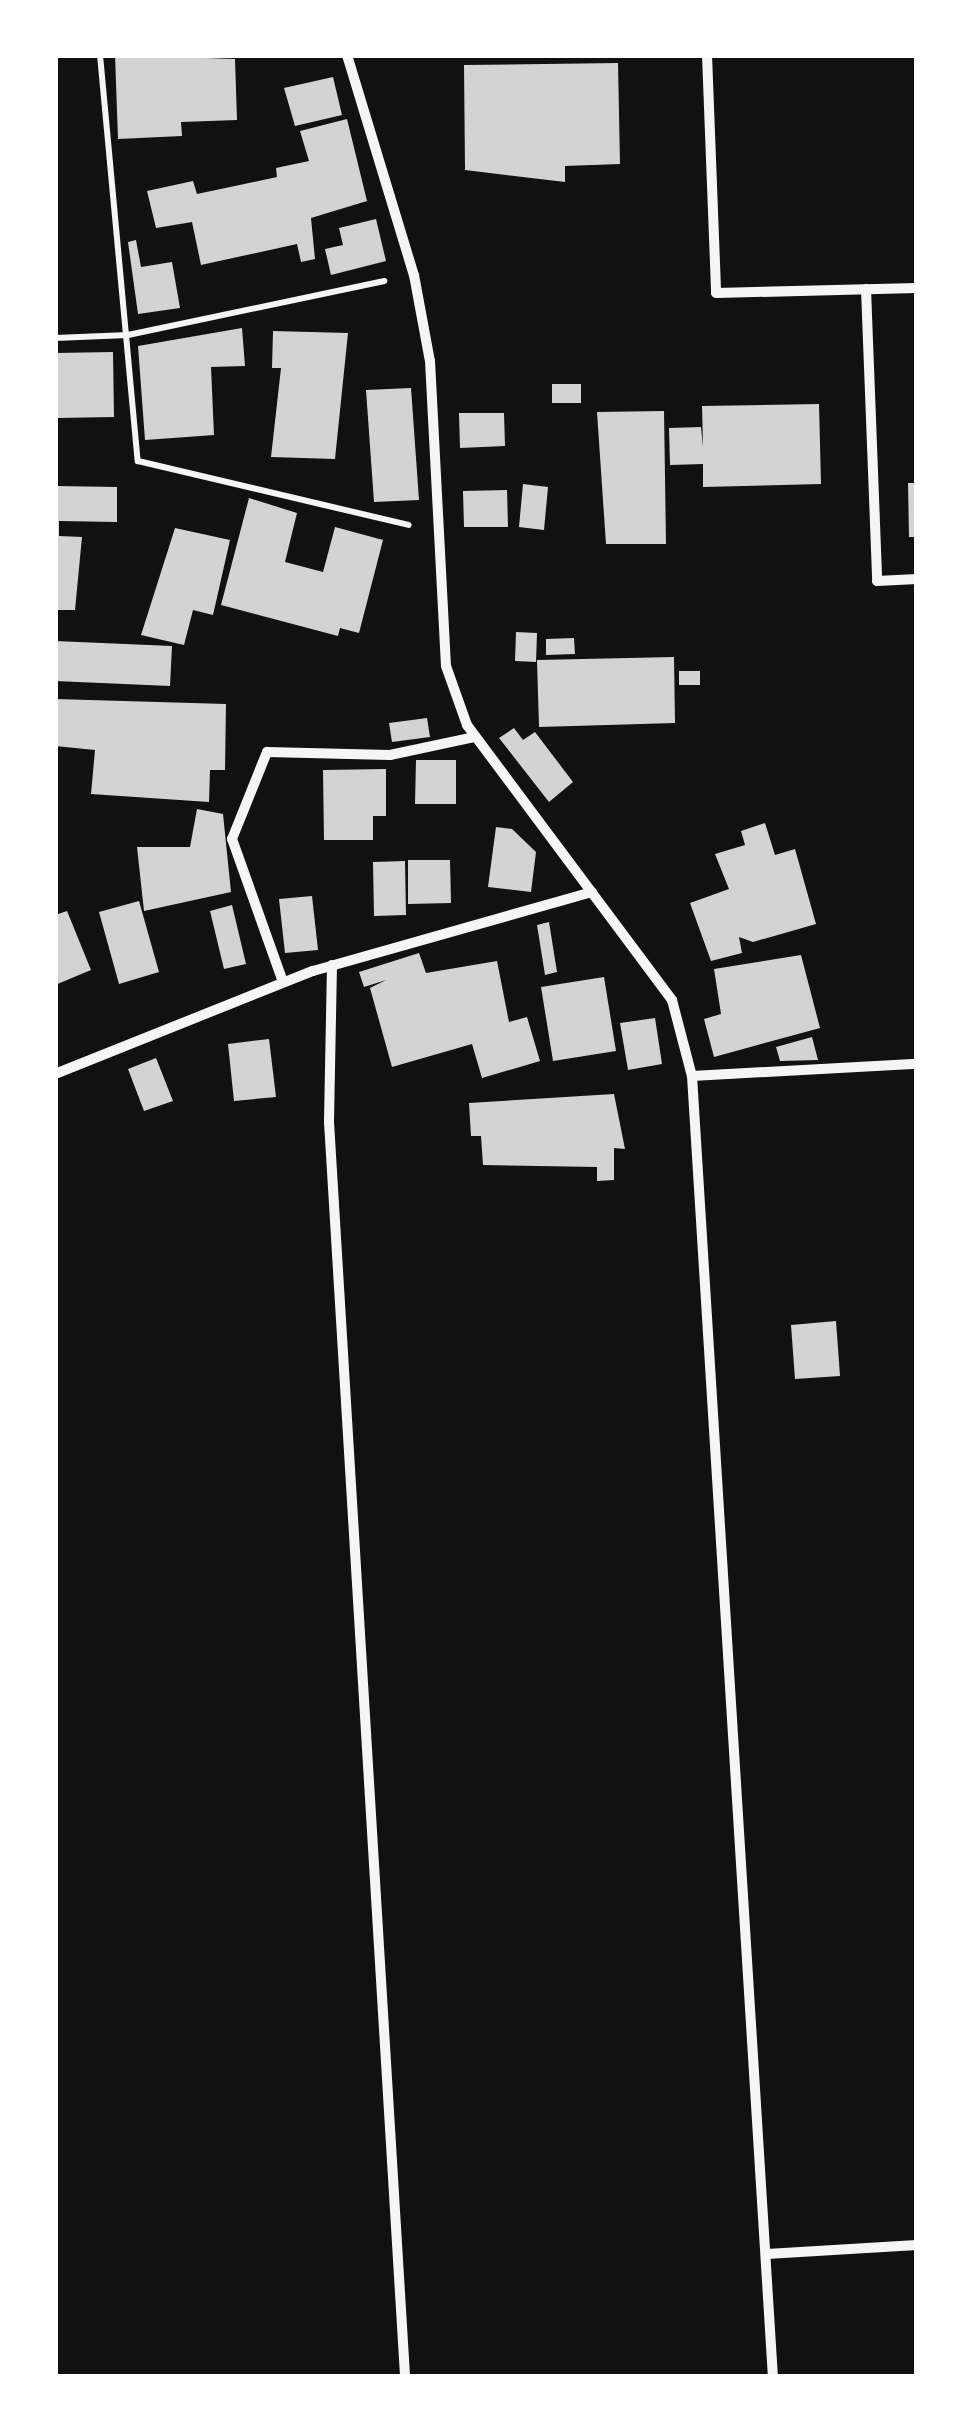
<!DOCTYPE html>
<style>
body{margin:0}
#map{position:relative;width:972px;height:2432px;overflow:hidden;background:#111;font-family:"Archivo Narrow",sans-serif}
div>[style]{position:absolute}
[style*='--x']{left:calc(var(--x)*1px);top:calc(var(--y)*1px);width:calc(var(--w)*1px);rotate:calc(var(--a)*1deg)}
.building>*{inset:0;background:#d3d3d3}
.path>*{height:6px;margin:-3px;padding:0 3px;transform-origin:3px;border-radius:3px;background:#f5f5f5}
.minor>*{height:10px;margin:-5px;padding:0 5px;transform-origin:5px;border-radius:5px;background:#f5f5f5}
span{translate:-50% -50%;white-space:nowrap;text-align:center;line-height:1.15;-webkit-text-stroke:8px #fff;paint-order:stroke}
.frame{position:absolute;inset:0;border:58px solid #fff;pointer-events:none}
</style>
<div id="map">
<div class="building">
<i style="clip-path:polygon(115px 55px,235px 59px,237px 120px,181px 122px,182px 136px,118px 139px)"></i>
<i style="clip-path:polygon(618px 63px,620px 164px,565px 166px,565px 182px,465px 170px,464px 65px)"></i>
<i style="clip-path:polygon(333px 77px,342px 115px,295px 126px,284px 88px)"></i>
<i style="clip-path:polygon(347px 119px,367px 201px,311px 218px,315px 259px,301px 262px,297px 244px,201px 265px,192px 222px,156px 228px,147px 191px,193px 181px,197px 194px,277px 177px,276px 168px,309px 161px,300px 131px)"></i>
<i style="clip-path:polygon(376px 219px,386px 261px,331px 275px,325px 249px,343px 245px,339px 228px)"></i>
<i style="clip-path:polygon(136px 240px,141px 267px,172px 262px,180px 308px,138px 314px,128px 242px)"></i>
<i style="clip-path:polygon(242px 328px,245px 366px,211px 367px,214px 435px,145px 440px,138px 346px)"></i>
<i style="clip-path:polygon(273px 331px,348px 333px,335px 459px,271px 457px,281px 368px,272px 368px)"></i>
<i style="clip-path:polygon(113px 352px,114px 417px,57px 418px,55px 353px)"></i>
<i style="clip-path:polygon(552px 384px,581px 384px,581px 403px,552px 403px)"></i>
<i style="clip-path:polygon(411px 388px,419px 500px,374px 502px,366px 390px)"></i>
<i style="clip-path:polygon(819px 404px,821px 484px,703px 487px,703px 464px,670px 465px,669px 428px,701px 427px,703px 447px,702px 406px)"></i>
<i style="clip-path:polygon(664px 411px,666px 544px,606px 544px,597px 412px)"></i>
<i style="clip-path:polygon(459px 413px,504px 413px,505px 446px,460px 448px)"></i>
<i style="clip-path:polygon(908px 483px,917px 483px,917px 537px,909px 537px)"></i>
<i style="clip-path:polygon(523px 484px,548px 487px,544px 530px,519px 527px)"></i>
<i style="clip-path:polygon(55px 486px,117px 487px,117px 522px,59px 521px,59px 536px,82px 537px,75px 610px,55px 610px)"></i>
<i style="clip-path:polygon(507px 490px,508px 527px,464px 527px,463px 491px)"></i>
<i style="clip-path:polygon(249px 498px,297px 513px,285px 562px,323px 572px,335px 527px,383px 540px,359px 633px,340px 628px,338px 636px,221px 605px)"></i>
<i style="clip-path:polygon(175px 528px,230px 540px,213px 615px,193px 610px,184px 645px,141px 635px)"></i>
<i style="clip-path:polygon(516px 632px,537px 633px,536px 662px,515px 661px)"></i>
<i style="clip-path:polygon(574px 638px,575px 654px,546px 655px,546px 639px)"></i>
<i style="clip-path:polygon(55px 641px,172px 646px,170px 686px,55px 681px)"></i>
<i style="clip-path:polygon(674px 657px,675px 723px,539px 727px,537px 660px)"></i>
<i style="clip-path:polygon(679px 671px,700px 671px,700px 685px,679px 685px)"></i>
<i style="clip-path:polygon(55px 699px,226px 704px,225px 770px,210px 770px,209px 802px,91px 794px,95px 750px,55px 746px)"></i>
<i style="clip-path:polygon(427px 718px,430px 737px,392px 742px,389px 723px)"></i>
<i style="clip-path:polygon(514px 728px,523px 740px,535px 732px,573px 782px,549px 802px,499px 738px)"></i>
<i style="clip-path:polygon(416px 760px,456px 760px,456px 804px,415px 804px)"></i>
<i style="clip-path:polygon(386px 769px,386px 816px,373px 816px,373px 840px,324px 840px,323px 770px)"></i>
<i style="clip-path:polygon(197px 809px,223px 814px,231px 892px,144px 911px,137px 847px,190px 847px)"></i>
<i style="clip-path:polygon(765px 823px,775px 855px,795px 849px,816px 924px,753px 942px,739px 937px,742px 953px,711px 961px,690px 903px,729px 889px,715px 854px,745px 845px,741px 831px)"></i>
<i style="clip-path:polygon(496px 827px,512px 829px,536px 852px,531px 892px,488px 887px)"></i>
<i style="clip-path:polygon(408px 860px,450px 860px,451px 903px,408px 904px)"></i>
<i style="clip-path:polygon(405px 861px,406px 915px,374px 916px,373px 862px)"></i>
<i style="clip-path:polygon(312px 896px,318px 950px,285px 953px,279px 899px)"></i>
<i style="clip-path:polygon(139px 901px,159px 972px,119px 984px,99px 912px)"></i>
<i style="clip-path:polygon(232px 905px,246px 964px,224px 969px,210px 911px)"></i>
<i style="clip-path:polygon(67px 911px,91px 970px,55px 985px,55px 915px)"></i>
<i style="clip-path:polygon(549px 922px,557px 972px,545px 975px,537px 925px)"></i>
<i style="clip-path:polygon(419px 953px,426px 973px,497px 961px,509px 1022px,527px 1017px,540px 1061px,482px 1078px,472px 1044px,392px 1067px,370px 988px,386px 980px,364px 987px,359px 972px)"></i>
<i style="clip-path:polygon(801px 955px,820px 1028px,714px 1057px,704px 1019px,721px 1014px,714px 969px)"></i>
<i style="clip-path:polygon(604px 977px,616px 1051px,553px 1061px,541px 987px)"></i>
<i style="clip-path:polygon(655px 1018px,662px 1064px,628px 1070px,620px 1023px)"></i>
<i style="clip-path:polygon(812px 1037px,818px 1060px,780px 1061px,776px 1047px)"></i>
<i style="clip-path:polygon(269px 1039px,276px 1097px,234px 1101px,228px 1044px)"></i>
<i style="clip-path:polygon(156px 1058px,173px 1101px,144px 1111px,128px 1069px)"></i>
<i style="clip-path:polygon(614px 1094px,625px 1149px,614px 1148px,614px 1180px,597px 1181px,597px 1167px,483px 1165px,481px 1136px,471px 1136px,469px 1103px)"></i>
<i style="clip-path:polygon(836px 1321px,840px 1376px,795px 1379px,791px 1325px)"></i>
</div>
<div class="path">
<i style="--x:100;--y:55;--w:408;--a:84.7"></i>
<i style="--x:138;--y:461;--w:278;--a:13.3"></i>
<i style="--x:55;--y:338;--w:73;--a:-2.4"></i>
<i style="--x:128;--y:335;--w:262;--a:-11.9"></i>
</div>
<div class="minor">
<i style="--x:347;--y:55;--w:230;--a:73.1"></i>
<i style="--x:414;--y:275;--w:87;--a:79.5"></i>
<i style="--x:430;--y:361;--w:305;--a:87"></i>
<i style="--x:446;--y:666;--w:63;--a:70.4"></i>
<i style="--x:467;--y:725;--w:343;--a:53.3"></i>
<i style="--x:672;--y:1000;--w:79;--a:75.3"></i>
<i style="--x:692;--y:1076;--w:1304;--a:86.44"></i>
<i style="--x:707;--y:55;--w:238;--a:87.8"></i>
<i style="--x:716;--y:293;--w:201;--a:-1.4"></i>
<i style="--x:866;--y:289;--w:292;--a:87.8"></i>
<i style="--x:877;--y:581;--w:40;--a:-2.9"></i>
<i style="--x:332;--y:965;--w:157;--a:91.1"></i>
<i style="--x:329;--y:1122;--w:1257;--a:86.53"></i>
<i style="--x:283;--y:982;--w:152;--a:-109.6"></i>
<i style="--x:232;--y:839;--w:94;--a:-68.1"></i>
<i style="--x:267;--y:752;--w:123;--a:1.4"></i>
<i style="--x:390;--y:755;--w:87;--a:-12"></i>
<i style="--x:55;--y:1074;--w:278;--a:-21.8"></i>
<i style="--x:313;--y:971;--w:290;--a:-15.8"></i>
<i style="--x:692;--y:1076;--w:225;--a:-3.1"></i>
<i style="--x:767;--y:2254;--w:150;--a:-3.4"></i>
</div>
<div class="frame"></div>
</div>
